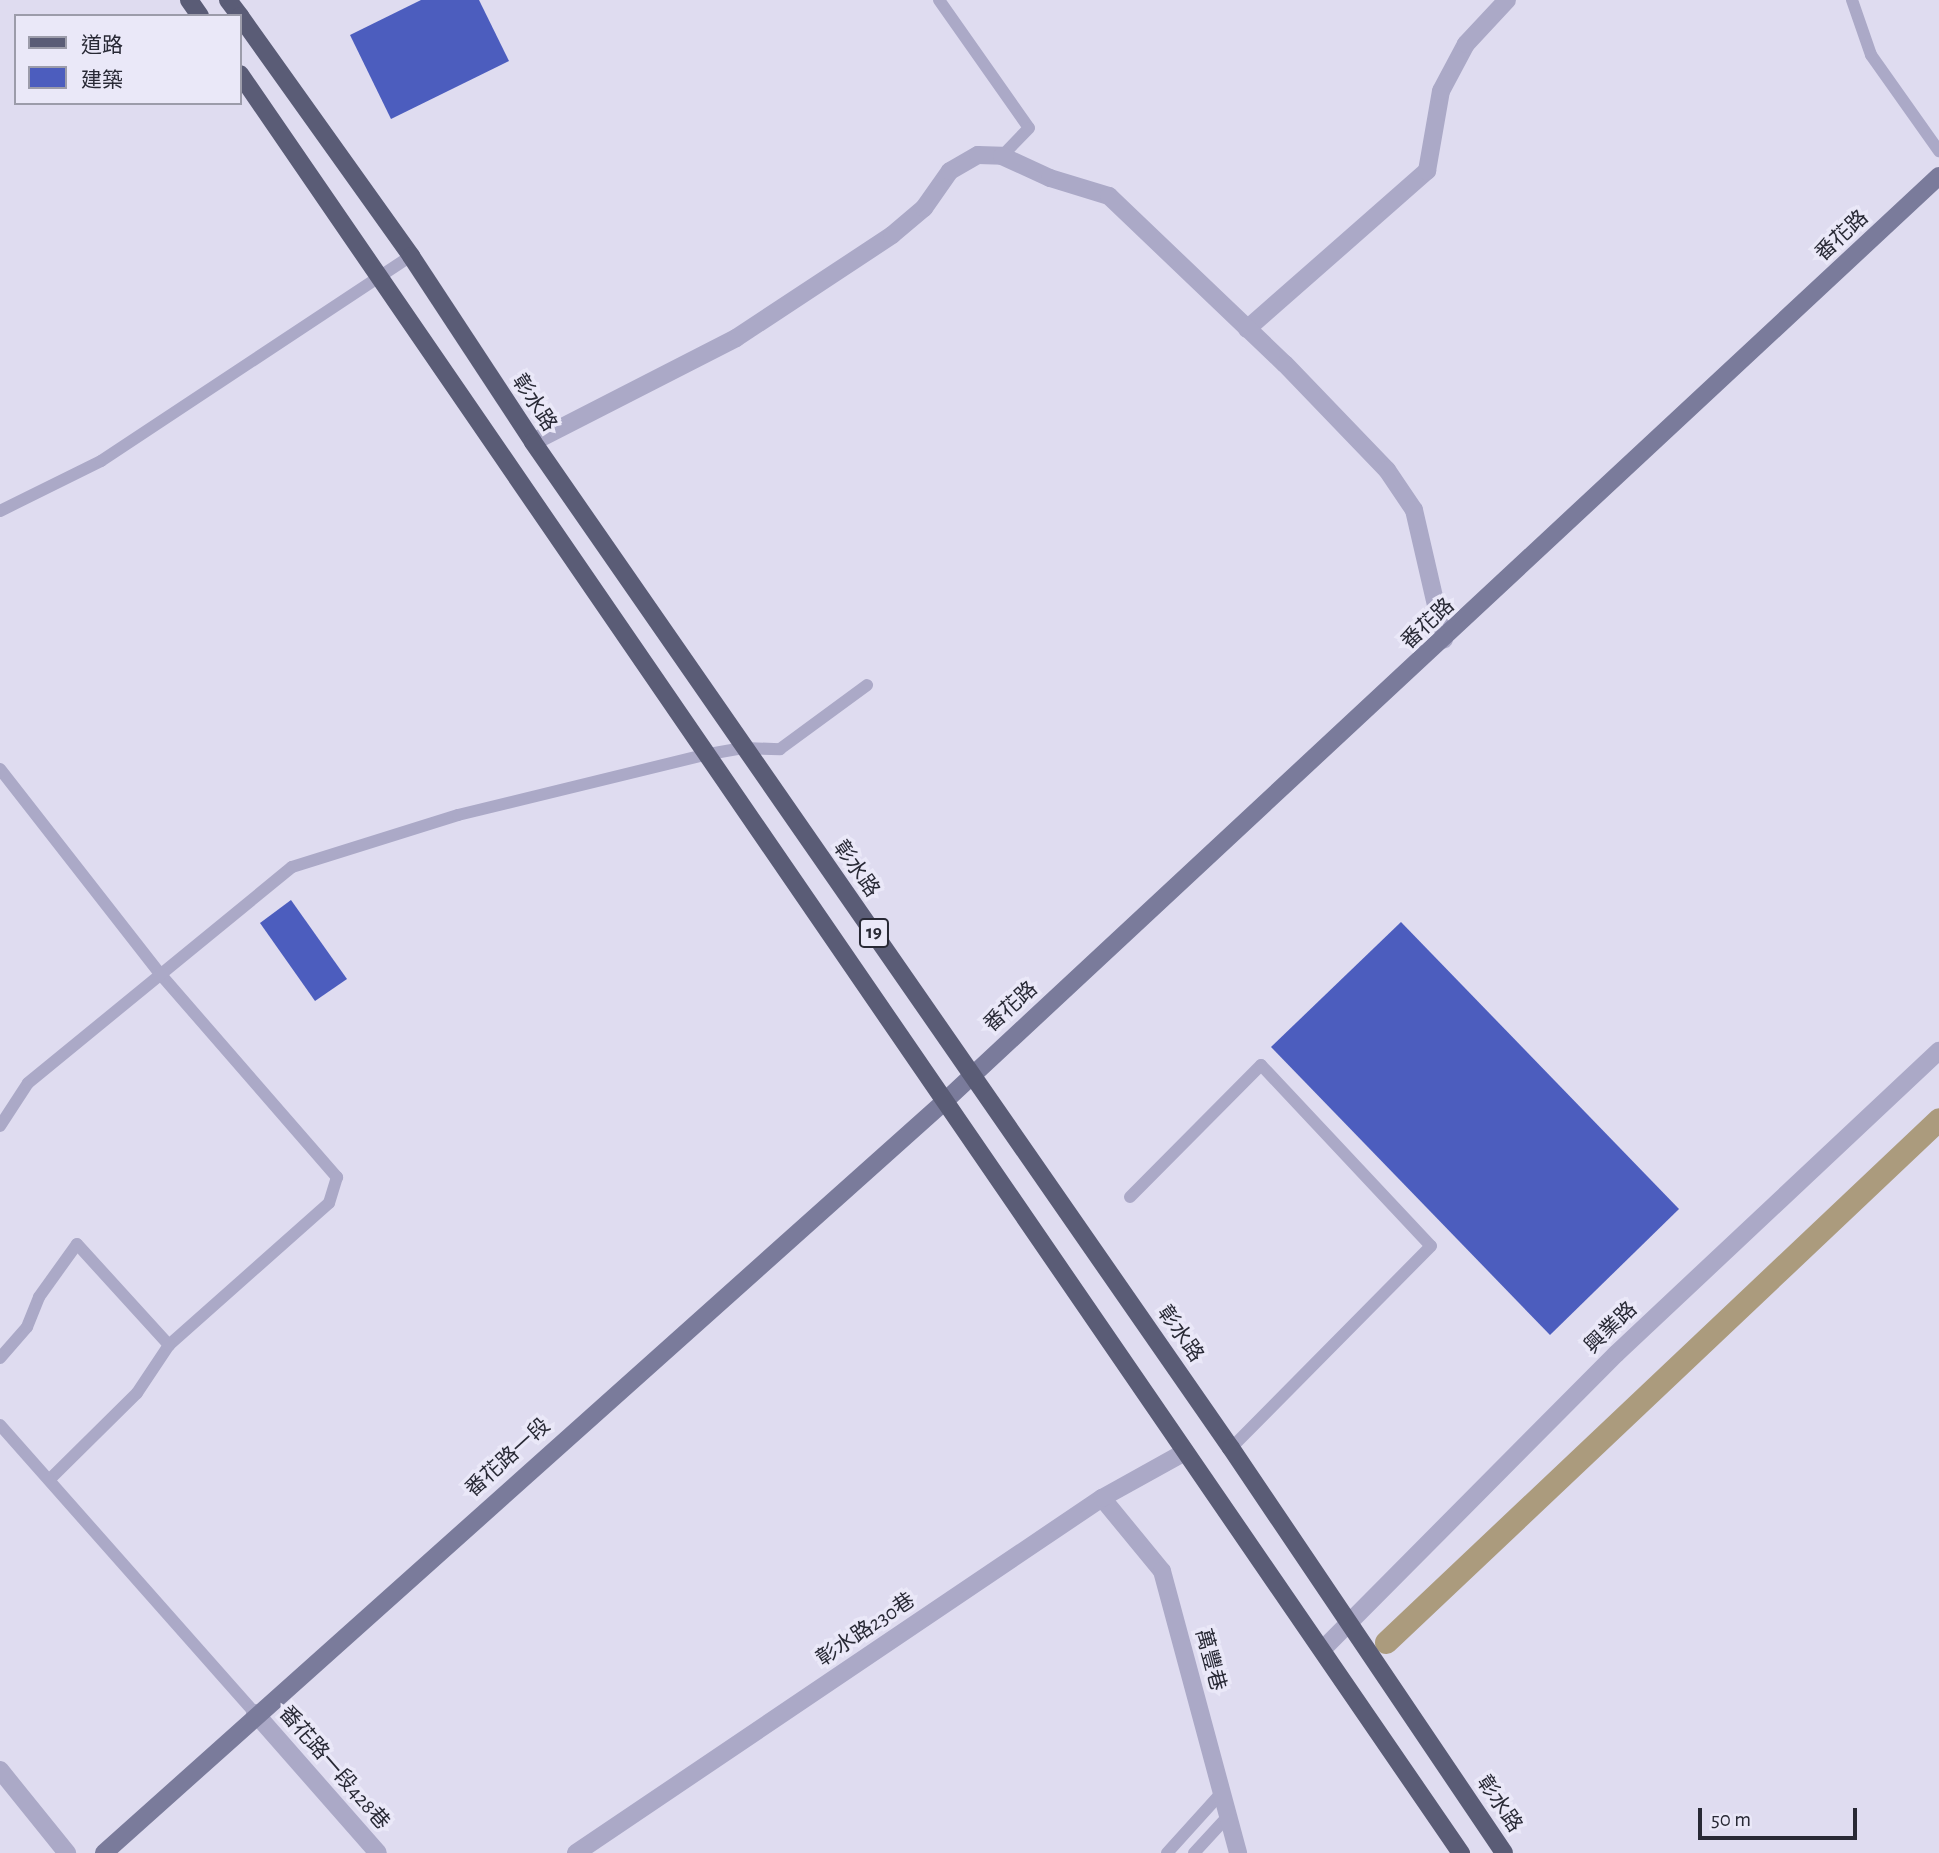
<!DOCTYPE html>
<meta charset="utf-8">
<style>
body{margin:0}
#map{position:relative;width:1939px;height:1853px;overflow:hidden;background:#dfdcf0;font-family:"Alegreya Sans","Noto Sans TC",sans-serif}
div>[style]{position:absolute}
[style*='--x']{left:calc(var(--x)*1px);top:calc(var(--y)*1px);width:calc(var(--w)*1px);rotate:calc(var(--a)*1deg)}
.canal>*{height:23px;margin:-11.5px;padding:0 11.5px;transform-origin:11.5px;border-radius:11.5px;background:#ab9b7d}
.building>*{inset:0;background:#4c5dbe}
.lane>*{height:12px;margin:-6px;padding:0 6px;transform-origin:6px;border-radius:6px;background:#aba9c7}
.street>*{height:18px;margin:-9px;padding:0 9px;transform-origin:9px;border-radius:9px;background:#aba9c7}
.secondary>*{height:18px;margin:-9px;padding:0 9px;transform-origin:9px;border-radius:9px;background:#7a7b9b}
.primary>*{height:18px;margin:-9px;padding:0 9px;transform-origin:9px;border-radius:9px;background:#5a5c76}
span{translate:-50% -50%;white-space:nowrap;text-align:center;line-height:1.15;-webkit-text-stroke:7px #eae8f8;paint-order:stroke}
.shield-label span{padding:2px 5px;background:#eae8f8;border:2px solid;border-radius:5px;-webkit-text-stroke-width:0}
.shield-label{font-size:19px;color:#282935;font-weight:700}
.street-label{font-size:21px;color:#282935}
.legend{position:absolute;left:14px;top:14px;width:228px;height:91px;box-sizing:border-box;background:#eae8f8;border:2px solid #9c9caa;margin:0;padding:9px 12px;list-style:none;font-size:21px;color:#282935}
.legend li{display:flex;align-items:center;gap:14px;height:35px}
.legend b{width:35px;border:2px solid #9c9caa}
.scale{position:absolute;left:1698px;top:1808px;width:159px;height:32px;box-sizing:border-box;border:4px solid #282935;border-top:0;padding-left:9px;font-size:21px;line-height:24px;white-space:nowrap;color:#282935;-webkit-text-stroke:5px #eae8f8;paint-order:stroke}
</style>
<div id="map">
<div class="canal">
<i style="--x:1386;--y:1642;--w:761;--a:-43.4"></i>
</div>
<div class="building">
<i style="clip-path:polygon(421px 0,479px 0,509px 61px,391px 119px,350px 35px)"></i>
<i style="clip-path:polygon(291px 900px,347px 979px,315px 1001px,260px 923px)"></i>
<i style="clip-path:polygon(1401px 922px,1679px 1209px,1550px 1335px,1271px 1047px)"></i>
</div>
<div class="lane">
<i style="--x:939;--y:0;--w:156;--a:54.9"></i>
<i style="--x:1029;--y:128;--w:39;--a:134"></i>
<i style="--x:1852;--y:0;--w:58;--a:70.9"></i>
<i style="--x:1871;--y:55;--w:118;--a:54.7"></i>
<i style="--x:0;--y:511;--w:113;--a:-26.3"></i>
<i style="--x:101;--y:461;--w:372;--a:-33.5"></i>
<i style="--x:0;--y:769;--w:263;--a:52"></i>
<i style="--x:162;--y:976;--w:267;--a:49"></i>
<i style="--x:337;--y:1177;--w:27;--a:107"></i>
<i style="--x:329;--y:1203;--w:214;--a:138.4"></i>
<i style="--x:169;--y:1345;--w:58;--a:123.7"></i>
<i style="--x:137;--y:1393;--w:122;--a:135.3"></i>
<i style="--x:0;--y:1126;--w:51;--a:-56.9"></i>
<i style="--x:28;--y:1083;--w:341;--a:-39.3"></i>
<i style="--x:292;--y:867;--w:174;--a:-17.4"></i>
<i style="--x:458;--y:815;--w:258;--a:-13.7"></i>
<i style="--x:709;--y:754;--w:36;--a:-10"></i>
<i style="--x:744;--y:748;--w:36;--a:2"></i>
<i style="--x:780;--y:749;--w:108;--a:-36.3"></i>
<i style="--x:1130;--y:1197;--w:186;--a:-45.2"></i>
<i style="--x:1261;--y:1065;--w:248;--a:46.8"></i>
<i style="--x:1431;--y:1246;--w:284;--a:134.7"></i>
<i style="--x:0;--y:1358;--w:41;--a:-48.9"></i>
<i style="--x:27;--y:1327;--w:32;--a:-68"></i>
<i style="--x:39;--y:1297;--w:65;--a:-54.4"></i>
<i style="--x:77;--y:1244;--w:137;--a:47.7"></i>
<i style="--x:0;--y:1425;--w:385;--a:48.5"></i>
<i style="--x:1167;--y:1853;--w:84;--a:-47.9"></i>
<i style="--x:1194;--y:1853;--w:50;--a:-47.4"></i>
</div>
<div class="street">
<i style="--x:1247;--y:329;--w:240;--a:-41.3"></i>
<i style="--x:1427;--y:171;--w:81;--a:-80.1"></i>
<i style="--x:1441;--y:91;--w:53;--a:-62"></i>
<i style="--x:1466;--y:44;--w:60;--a:-47"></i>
<i style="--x:533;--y:442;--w:228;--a:-27.1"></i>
<i style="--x:736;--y:338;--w:187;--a:-33.4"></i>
<i style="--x:892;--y:235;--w:42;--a:-40.2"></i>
<i style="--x:924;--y:208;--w:45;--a:-54.9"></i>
<i style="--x:950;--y:171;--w:32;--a:-30"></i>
<i style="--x:978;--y:155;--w:24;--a:2"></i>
<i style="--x:1002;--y:156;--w:53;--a:24.6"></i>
<i style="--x:1050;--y:178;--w:62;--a:17"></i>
<i style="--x:1109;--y:196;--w:243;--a:43.7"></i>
<i style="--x:1285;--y:364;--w:147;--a:46.1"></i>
<i style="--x:1387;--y:470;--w:48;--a:56"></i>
<i style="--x:1414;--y:510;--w:133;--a:77"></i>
<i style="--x:1102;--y:1498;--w:94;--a:50.6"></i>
<i style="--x:1162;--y:1571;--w:292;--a:74.9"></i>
<i style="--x:1324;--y:1648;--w:414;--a:-45.2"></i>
<i style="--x:1616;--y:1354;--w:443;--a:-43.2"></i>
<i style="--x:255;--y:1713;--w:186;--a:48.7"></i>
<i style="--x:0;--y:1770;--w:107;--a:51.1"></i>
<i style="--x:576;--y:1853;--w:635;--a:-34.02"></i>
<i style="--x:1102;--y:1498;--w:95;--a:-29"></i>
</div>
<div class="secondary">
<i style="--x:104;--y:1853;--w:1128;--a:-41.8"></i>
<i style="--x:945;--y:1101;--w:1358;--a:-42.94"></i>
</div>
<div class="primary">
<i style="--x:189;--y:0;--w:19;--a:55"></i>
<i style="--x:228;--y:0;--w:20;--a:53"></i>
<i style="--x:240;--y:16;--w:295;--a:54.5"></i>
<i style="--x:411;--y:256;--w:222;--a:56.7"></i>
<i style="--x:533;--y:442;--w:1224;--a:55.25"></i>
<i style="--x:1231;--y:1448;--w:488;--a:56"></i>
<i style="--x:240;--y:74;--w:2158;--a:55.54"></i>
</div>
<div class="shield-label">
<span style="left:874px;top:933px">19</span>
</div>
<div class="street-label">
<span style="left:1842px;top:236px;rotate:-43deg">番花路</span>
<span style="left:534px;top:403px;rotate:57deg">彰水路</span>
<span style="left:1428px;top:624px;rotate:-43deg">番花路</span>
<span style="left:856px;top:869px;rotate:55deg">彰水路</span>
<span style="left:1011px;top:1007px;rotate:-42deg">番花路</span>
<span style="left:1611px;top:1328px;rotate:-44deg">興業路</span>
<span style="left:1180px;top:1334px;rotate:55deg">彰水路</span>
<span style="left:508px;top:1458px;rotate:-42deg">番花路一段</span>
<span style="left:866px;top:1630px;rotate:-34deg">彰水路230巷</span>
<span style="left:1210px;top:1660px;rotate:75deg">萬豐巷</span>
<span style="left:334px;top:1768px;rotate:49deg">番花路一段428巷</span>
<span style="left:1499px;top:1804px;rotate:56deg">彰水路</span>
</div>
<ul class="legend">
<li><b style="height:9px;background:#5a5c76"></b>道路</li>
<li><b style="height:19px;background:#4c5dbe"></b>建築</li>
</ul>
<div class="scale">50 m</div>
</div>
